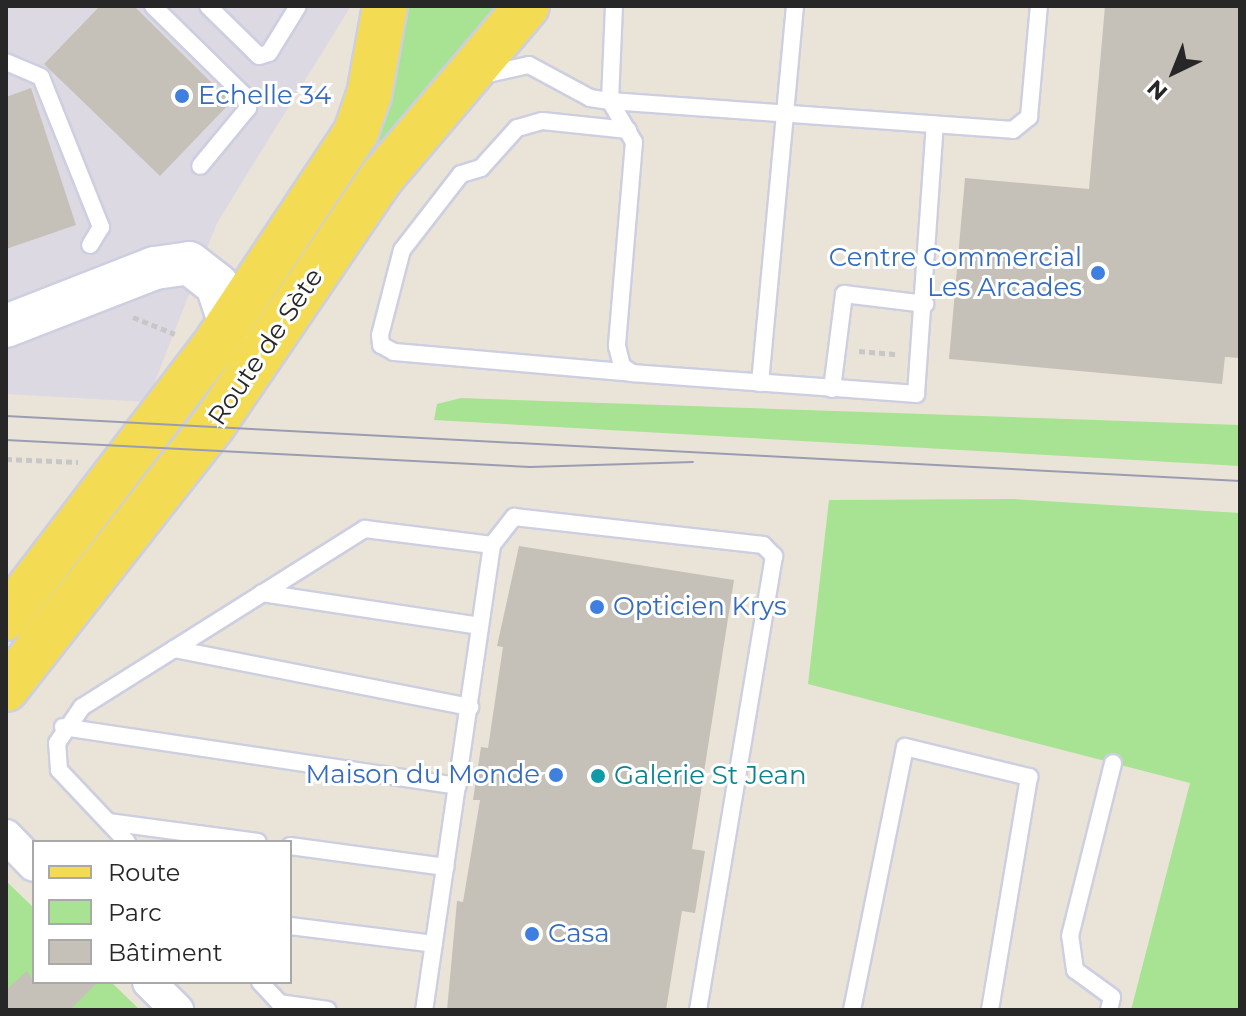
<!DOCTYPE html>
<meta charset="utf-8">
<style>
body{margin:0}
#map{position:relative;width:1246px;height:1016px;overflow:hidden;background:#eae4d8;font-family:Montserrat,sans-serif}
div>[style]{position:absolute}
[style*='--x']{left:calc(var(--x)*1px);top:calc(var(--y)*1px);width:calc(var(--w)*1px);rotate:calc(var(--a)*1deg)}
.industrial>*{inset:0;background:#dcd9e2}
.green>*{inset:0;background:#a7e392}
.building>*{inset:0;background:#c5c1b8}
.path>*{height:5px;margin-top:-2.5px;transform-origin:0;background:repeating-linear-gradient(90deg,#c7c7c7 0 6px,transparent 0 10px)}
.roads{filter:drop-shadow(2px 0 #cdcfe1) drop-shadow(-2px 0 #cdcfe1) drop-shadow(0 2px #cdcfe1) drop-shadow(0 -2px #cdcfe1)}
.service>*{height:16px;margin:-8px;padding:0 8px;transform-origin:8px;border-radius:8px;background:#fff}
.minor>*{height:32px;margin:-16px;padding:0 16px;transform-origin:16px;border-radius:16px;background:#fff}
.tertiary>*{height:42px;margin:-21px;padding:0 21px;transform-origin:21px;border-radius:21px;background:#fff}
.primary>*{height:44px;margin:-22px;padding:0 22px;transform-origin:22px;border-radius:22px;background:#f3dc54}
.tram>*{height:2px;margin:-1px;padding:0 1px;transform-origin:1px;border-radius:1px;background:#9b9cb2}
.dots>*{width:22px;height:22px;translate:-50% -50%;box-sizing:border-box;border:4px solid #fff;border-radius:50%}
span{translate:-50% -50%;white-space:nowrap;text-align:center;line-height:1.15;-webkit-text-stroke:6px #fff;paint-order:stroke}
.shop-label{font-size:26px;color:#366cbe}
.left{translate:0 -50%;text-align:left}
.right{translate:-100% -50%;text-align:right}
.street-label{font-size:26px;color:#272727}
.culture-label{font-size:26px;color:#0d838f}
.frame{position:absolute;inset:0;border:8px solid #272727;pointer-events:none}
.legend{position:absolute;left:32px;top:840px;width:260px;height:144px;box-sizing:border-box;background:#fff;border:2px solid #a9a9a9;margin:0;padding:10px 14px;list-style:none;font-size:24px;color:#272727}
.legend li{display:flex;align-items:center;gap:16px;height:40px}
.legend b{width:40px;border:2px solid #a9a9a9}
.north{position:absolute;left:1134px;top:32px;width:80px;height:80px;-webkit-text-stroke:6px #fff;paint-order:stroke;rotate:223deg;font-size:22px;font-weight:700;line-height:32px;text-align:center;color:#272727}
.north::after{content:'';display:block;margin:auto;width:28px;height:36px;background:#272727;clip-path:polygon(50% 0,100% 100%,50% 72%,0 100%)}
</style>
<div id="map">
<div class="industrial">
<i style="clip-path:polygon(6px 6px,351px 6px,217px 223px,147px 402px,6px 394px)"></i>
</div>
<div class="green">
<i style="clip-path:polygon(408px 6px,504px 6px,434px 79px,356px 187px,345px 178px,383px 86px)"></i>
<i style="clip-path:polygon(461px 398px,1240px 425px,1240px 466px,434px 420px,437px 404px)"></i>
<i style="clip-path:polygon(1012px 499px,1240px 513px,1240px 1010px,1131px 1010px,1190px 783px,808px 684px,829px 500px)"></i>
<i style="clip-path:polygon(6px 881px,34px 908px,34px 982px,111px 982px,140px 1010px,6px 1010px)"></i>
</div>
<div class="building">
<i style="clip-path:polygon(100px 6px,134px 6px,231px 102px,160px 176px,44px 64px)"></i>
<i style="clip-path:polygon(1105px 6px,1240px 6px,1240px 358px,1225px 357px,1222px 384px,949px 359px,965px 178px,1089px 189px)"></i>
<i style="clip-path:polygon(31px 88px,76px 225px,6px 249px,6px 97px)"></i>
<i style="clip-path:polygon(519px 546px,734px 580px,692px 849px,705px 851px,695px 913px,682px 911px,666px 1010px,447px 1010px,457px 901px,463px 902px,480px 800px,473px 800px,481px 747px,488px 748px,503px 647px,497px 646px)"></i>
<i style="clip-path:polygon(27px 971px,34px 982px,98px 982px,70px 1010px,6px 1010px,6px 990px)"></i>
</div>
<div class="path">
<i style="--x:133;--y:317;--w:45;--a:22"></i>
<i style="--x:859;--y:351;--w:38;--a:5"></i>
<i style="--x:6;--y:459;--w:72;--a:2.4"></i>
</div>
<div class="roads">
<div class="service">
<i style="--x:153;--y:6;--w:126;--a:44.4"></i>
<i style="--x:243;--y:94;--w:15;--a:70"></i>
<i style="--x:248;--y:108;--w:75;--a:129.6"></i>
<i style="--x:208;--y:6;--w:71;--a:44.4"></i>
<i style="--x:259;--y:56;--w:10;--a:-17"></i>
<i style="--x:269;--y:53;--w:55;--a:-58.3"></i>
<i style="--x:614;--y:6;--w:95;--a:92.4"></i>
<i style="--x:610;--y:101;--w:48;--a:59.7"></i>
<i style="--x:634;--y:142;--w:205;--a:94.8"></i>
<i style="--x:617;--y:346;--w:21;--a:76"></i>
<i style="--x:622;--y:366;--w:12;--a:35"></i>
<i style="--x:632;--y:373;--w:285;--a:4.2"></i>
<i style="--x:916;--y:394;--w:270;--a:-86"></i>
<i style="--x:6;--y:62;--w:38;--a:23"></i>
<i style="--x:41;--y:77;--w:162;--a:68.2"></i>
<i style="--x:101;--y:227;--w:21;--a:121"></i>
<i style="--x:479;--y:76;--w:51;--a:-12.4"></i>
<i style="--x:529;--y:65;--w:69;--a:28.4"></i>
<i style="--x:590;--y:98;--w:20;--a:9"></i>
<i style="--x:610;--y:101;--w:404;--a:4.1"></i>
<i style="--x:1013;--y:130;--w:21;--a:-39"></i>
<i style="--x:1029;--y:117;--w:111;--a:-84.9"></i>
<i style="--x:628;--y:130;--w:86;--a:-174"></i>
<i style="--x:542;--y:121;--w:26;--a:164"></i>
<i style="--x:517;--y:128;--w:54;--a:132"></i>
<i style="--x:481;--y:168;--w:21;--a:163"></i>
<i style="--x:461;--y:174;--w:96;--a:127.8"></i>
<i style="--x:402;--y:250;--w:88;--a:104.5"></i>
<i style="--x:380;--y:335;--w:10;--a:84"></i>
<i style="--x:381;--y:345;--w:15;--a:28"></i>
<i style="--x:394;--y:352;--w:239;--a:5"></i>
<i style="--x:760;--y:383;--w:379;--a:-84.7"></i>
<i style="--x:832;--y:389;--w:96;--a:-82.8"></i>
<i style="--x:844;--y:294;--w:82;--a:7"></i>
<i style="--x:492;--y:545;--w:36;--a:-52"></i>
<i style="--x:514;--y:517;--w:251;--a:6.4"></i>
<i style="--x:763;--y:545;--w:16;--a:45"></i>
<i style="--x:774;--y:556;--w:460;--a:99.5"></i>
<i style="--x:262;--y:593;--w:219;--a:8.6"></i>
<i style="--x:174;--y:649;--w:302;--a:11.1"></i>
<i style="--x:63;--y:727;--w:399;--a:8.5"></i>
<i style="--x:108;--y:822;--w:151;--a:7.6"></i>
<i style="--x:127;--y:842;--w:99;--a:-133.4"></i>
<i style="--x:59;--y:770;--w:27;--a:-94"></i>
<i style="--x:57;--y:743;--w:44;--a:-55.2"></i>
<i style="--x:82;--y:707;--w:334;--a:-32.2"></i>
<i style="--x:365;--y:529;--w:128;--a:7.2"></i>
<i style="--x:492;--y:545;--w:470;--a:98.3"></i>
<i style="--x:290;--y:846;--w:157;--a:7.7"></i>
<i style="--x:290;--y:926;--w:145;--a:7.1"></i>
<i style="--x:260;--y:982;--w:38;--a:47"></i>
<i style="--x:279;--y:1003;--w:49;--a:8.1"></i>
<i style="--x:852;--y:1010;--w:268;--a:-78.6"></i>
<i style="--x:905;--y:747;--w:128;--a:13.6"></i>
<i style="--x:1029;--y:777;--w:236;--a:99.5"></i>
<i style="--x:1109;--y:1010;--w:13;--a:-77"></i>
<i style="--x:1112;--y:997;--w:46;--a:-143.9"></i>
<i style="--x:1075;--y:970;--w:34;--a:-98"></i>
<i style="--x:1070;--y:936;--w:178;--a:-76"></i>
</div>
<div class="minor">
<i style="--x:6;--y:836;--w:40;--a:46"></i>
<i style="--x:149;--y:982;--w:40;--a:45"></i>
</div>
<div class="tertiary">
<i style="--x:6;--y:326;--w:160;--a:-21.3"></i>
<i style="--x:155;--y:268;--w:34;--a:-8"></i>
<i style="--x:189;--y:263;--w:36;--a:38"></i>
<i style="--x:217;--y:285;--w:41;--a:71.6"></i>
</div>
<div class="primary">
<i style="--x:6;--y:618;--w:339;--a:-52.6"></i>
<i style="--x:212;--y:349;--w:260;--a:-56.4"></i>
<i style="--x:356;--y:132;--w:39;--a:-71"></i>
<i style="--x:369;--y:95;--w:90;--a:-79.8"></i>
<i style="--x:6;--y:689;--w:337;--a:-51.9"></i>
<i style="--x:214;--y:424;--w:299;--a:-55.8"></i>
<i style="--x:382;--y:177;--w:224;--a:-49.7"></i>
</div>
</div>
<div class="tram">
<i style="--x:6;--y:416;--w:1236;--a:3.02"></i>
<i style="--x:6;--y:440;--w:525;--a:2.95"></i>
<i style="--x:530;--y:467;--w:163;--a:-1.8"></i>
</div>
<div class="dots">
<i style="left:182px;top:96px;background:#3f7fe0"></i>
<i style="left:1098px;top:273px;background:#3f7fe0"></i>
<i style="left:597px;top:607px;background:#3f7fe0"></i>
<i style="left:556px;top:775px;background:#3f7fe0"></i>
<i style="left:598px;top:776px;background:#0f9aa8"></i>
<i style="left:532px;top:934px;background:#3f7fe0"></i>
</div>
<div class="shop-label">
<span class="left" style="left:198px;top:96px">Echelle 34</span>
<span class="right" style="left:1082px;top:273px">Centre Commercial<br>Les Arcades</span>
<span class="left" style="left:613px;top:607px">Opticien Krys</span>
<span class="right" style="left:540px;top:775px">Maison du Monde</span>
<span class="left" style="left:548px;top:934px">Casa</span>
</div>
<div class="street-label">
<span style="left:266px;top:347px;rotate:-56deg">Route de Sète</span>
</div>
<div class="culture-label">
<span class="left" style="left:614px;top:776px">Galerie St Jean</span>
</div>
<div class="frame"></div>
<ul class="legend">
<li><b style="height:10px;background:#f3dc54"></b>Route</li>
<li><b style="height:22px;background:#a7e392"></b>Parc</li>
<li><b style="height:22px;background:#c5c1b8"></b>Bâtiment</li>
</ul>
<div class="north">N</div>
</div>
